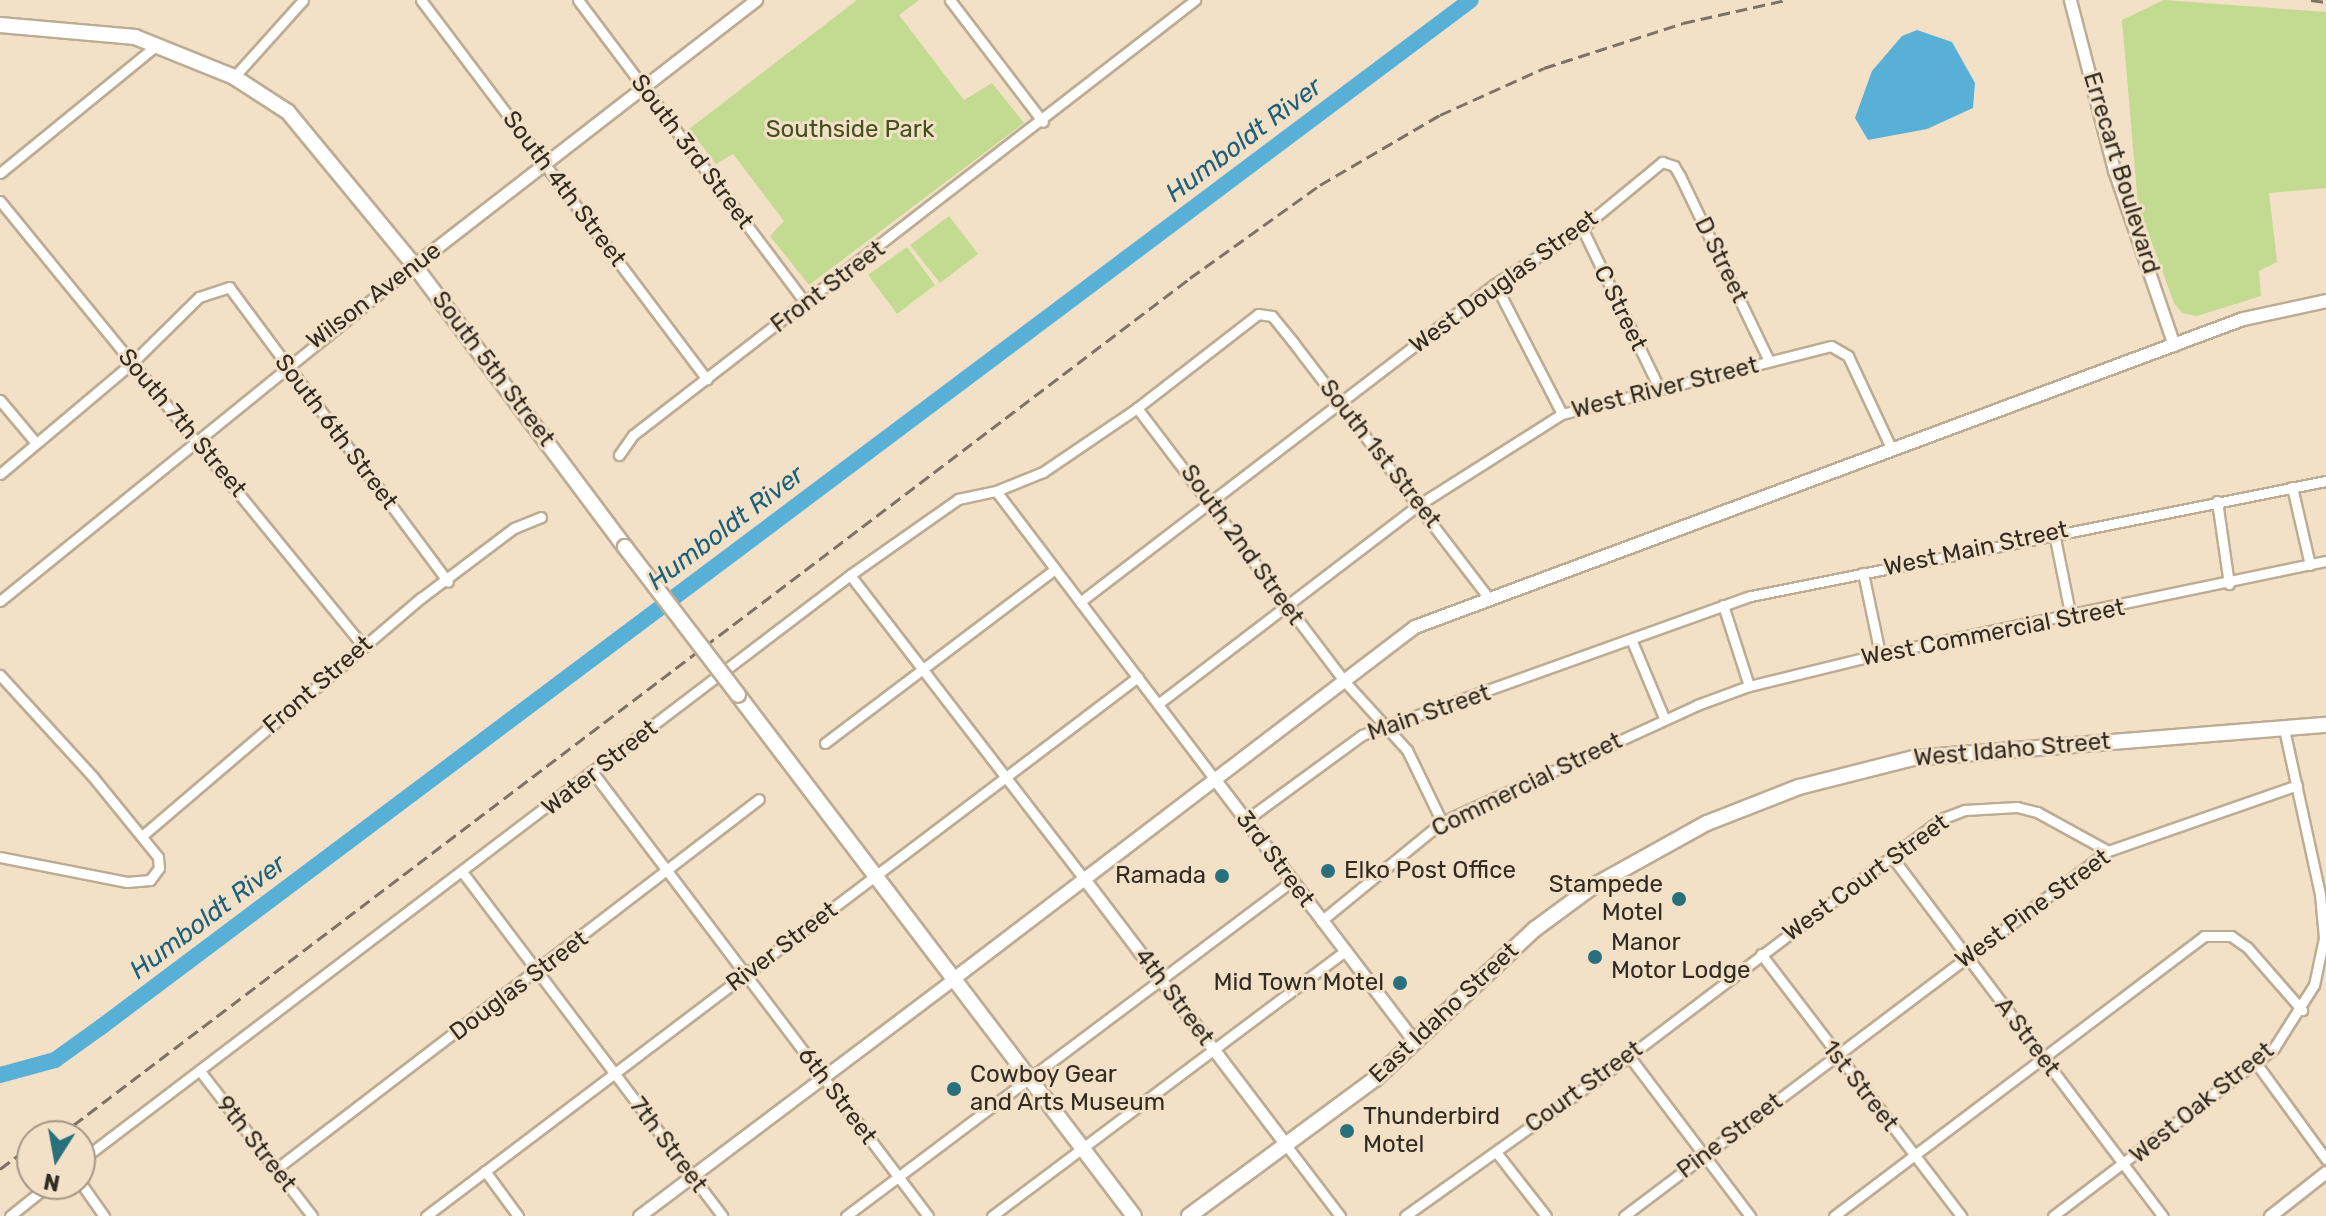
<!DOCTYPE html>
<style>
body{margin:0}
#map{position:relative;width:2326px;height:1216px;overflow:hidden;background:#f2e0c7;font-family:Rubik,sans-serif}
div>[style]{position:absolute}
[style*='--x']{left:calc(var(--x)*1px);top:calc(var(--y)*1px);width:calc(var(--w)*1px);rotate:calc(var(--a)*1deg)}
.green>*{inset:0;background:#c3db91}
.water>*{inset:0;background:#58b0d7}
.river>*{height:16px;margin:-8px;padding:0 8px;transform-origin:8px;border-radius:8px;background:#58b0d7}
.roads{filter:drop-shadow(2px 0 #bdac94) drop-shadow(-2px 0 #bdac94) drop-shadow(0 2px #bdac94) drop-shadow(0 -2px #bdac94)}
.minor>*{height:9px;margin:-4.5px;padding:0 4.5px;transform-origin:4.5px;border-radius:4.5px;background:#fff}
.tertiary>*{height:11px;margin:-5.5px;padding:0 5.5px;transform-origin:5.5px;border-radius:5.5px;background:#fff}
.secondary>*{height:12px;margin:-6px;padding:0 6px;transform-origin:6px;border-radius:6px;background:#fff}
.primary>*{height:14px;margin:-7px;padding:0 7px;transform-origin:7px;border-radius:7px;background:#fff}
.rail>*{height:3px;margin-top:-1.5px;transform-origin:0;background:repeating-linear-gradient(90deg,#7d7263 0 12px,transparent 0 18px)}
.bridges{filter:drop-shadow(2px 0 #bdac94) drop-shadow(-2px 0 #bdac94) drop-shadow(0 2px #bdac94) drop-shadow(0 -2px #bdac94)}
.primary-bridge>*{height:14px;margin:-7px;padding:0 7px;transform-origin:7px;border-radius:7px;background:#fff}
.dots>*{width:22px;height:22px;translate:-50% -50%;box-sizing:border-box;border:4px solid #f2e0c7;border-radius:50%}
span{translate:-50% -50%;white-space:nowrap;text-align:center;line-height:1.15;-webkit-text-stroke:6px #f2e0c7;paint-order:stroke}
.park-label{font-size:24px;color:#43521d}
.street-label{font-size:24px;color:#322b22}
.poi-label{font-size:24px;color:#322b22}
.left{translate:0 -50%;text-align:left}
.right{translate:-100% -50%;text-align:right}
.water-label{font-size:26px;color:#1c607b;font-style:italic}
.north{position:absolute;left:16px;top:1120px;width:80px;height:80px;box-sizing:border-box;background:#f2e0c7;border:2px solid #a59885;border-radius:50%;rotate:191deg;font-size:22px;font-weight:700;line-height:32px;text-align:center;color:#322b22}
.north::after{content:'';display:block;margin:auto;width:28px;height:36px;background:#29707d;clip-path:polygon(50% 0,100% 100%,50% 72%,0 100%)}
</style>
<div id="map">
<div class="green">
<i style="clip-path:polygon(857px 0,919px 0,899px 15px,964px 100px,992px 83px,1024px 123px,809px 285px,770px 236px,784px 221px,733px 154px,716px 164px,689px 129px)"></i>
<i style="clip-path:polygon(2164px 0,2326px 12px,2326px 188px,2269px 193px,2277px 262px,2259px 271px,2261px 296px,2197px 316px,2182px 313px,2174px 303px,2138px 205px,2122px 20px)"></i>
<i style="clip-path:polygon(949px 216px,978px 254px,940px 283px,910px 245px)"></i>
<i style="clip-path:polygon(907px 247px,935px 285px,897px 314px,868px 275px)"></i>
</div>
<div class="water">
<i style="clip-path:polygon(1917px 30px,1952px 42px,1975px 83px,1973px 108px,1927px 129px,1868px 140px,1855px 118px,1872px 71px,1902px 36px)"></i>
</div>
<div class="river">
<i style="--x:0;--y:1075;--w:57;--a:-15.3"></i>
<i style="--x:55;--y:1060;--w:57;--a:-35.7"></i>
<i style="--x:101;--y:1027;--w:1712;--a:-36.86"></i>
</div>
<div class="roads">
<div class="minor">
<i style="--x:421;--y:0;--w:475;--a:53"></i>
<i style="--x:578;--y:0;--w:380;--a:53.1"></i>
<i style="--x:950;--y:0;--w:153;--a:52.7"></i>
<i style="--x:234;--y:77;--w:103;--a:-48.1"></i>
<i style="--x:0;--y:173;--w:204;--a:-39.2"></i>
<i style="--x:0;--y:201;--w:574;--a:50.79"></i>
<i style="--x:1582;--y:228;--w:178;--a:64.3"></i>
<i style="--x:1495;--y:284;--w:146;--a:62.7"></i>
<i style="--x:0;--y:400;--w:56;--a:50.1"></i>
<i style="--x:1137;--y:408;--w:345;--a:52.8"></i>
<i style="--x:1346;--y:683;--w:91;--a:47.7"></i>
<i style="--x:1407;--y:750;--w:80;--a:64.1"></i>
<i style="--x:619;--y:455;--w:24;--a:-55"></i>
<i style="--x:633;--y:435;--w:711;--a:-37.74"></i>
<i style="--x:0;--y:474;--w:172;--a:-40.1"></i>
<i style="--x:132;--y:363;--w:94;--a:-44.6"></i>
<i style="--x:199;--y:297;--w:32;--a:-18"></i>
<i style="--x:229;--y:287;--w:367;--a:53.4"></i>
<i style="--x:2292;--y:487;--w:80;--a:77"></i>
<i style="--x:996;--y:491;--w:364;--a:52.8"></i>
<i style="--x:2217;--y:501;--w:84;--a:81.8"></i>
<i style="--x:2054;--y:533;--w:87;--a:78.7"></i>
<i style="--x:1863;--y:573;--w:83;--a:78.1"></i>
<i style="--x:850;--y:575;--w:385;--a:52.4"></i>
<i style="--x:0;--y:601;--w:533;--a:-39.06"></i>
<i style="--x:1080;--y:602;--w:523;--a:-37.46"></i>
<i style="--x:1495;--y:284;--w:103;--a:-32.8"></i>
<i style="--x:1582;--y:228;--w:104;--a:-39.5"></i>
<i style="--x:1662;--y:162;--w:13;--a:18"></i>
<i style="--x:1674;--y:166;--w:12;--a:59"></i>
<i style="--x:1680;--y:176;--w:205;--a:64.3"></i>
<i style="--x:1723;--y:605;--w:85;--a:72.2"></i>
<i style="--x:1631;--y:639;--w:86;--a:67.3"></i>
<i style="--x:0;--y:675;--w:138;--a:47.6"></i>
<i style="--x:93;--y:777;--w:103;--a:50.9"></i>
<i style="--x:158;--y:857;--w:11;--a:85"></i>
<i style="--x:159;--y:868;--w:15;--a:127"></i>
<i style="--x:150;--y:880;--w:23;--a:175"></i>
<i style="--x:127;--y:882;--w:129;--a:-168.9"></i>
<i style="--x:1158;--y:704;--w:330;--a:-37.4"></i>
<i style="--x:1420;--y:504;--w:168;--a:-32.4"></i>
<i style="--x:1562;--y:414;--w:277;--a:-14.2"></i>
<i style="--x:1831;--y:346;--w:20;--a:30"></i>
<i style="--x:1848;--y:356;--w:102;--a:64.9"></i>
<i style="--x:825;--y:743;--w:288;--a:-37.1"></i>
<i style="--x:594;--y:774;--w:554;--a:52.92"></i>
<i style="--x:1246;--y:820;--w:144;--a:-36.2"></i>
<i style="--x:1362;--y:735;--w:413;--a:-19.7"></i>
<i style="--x:1751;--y:596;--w:586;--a:-11.31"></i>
<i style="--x:142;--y:836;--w:367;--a:-40.5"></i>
<i style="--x:421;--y:598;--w:116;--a:-37"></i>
<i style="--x:514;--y:528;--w:29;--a:-22"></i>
<i style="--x:1892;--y:857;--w:450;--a:53"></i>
<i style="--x:463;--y:873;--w:430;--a:52.9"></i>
<i style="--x:1321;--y:921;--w:156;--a:-39.3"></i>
<i style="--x:1442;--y:822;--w:281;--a:-24.6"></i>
<i style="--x:1697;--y:705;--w:55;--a:-20.1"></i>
<i style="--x:1749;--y:686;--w:135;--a:-13.7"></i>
<i style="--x:1880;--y:654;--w:456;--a:-11.8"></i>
<i style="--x:1761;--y:954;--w:330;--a:52.6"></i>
<i style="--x:1629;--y:1056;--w:201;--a:52.9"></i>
<i style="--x:2256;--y:1063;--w:119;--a:53.9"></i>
<i style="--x:200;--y:1071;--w:183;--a:52.3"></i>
<i style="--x:1286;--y:1145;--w:89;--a:52.7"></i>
<i style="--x:1496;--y:1152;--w:81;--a:52"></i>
<i style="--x:80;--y:1161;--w:968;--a:-37.27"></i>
<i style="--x:850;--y:575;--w:132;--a:-35.1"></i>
<i style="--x:958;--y:499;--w:39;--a:-12"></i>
<i style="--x:996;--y:491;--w:51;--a:-22"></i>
<i style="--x:1043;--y:472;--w:114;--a:-34.2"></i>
<i style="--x:1137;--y:408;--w:153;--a:-37.8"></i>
<i style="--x:1258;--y:314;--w:14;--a:8"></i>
<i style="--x:1272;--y:316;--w:33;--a:51"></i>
<i style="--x:1293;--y:342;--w:322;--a:52.6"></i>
<i style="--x:276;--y:1169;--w:608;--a:-37.45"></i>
<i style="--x:485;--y:1171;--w:56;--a:53.7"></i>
<i style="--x:80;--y:1182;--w:42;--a:54.8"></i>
<i style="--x:10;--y:1216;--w:51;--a:-38.7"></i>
<i style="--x:426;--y:1216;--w:893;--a:-37.13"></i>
<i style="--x:846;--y:1216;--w:558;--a:-36.91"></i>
<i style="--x:992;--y:1216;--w:440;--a:-36.9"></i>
<i style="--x:1405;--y:1216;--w:275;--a:-35.5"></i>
<i style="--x:1629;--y:1056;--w:392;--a:-37.2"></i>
<i style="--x:1941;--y:819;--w:26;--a:-21"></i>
<i style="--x:1965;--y:810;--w:52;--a:-3.3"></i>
<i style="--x:2017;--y:807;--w:21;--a:14"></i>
<i style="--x:2037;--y:812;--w:81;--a:28.8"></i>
<i style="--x:1624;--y:1216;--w:606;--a:-37.02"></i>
<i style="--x:2108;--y:851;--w:200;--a:-19.2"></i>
<i style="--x:1834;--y:1216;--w:464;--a:-37.1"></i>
<i style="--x:2204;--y:936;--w:27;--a:0"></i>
<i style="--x:2231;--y:936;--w:19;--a:35"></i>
<i style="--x:2247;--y:947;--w:84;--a:48.9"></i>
<i style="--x:2053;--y:1216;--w:278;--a:-37.2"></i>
<i style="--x:2274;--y:1048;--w:75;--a:-57.6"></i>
<i style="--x:2314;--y:985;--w:48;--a:-78"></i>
<i style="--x:2324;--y:938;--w:44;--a:-95.2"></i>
<i style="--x:2320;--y:894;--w:169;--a:-102.3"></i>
</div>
<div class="tertiary">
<i style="--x:2070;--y:0;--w:176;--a:75.5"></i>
<i style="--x:2114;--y:170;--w:185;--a:71.1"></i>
<i style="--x:414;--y:265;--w:433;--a:-37.8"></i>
<i style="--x:1216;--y:781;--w:327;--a:52.7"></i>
<i style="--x:1085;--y:880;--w:333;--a:52.8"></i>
<i style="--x:639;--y:1216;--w:396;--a:-37"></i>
<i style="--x:2270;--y:1216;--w:71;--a:-38.2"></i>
</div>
<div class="secondary">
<i style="--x:955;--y:978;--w:579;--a:-37.35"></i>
<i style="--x:1415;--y:627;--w:883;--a:-20.4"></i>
<i style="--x:2243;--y:319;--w:85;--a:-12.2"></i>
</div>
<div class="primary">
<i style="--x:0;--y:25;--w:136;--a:5.1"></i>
<i style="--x:135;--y:37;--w:107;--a:22"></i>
<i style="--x:234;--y:77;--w:64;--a:32.9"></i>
<i style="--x:288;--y:112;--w:198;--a:50.5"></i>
<i style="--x:414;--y:265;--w:352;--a:53.2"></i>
<i style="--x:738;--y:695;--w:654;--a:52.76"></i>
<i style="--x:1189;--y:1216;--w:231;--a:-36.4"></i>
<i style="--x:1375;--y:1079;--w:219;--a:-43.2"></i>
<i style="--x:1535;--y:929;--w:74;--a:-36.3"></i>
<i style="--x:1595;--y:885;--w:128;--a:-29"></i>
<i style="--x:1707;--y:823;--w:99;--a:-21.4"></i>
<i style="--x:1799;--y:787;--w:119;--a:-14.2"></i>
<i style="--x:1914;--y:758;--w:413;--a:-4.6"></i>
</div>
</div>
<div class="rail">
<i style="--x:2311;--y:0;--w:15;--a:8"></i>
<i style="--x:59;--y:1136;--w:1420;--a:-37.18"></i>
<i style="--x:1190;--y:278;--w:160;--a:-35.6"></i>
<i style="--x:1320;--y:185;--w:139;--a:-30.3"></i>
<i style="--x:1440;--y:115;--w:114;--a:-24.3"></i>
<i style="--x:1544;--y:68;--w:146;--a:-17.9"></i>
<i style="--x:1683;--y:23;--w:106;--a:-12.6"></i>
<i style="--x:0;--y:1169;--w:40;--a:-37"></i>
</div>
<div class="bridges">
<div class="primary-bridge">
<i style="--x:625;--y:547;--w:186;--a:52.6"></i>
</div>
</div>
<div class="dots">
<i style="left:1328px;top:871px;background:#29707d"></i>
<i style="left:1222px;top:876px;background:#29707d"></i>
<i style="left:1679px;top:899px;background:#29707d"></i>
<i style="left:1595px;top:957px;background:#29707d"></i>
<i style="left:1400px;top:983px;background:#29707d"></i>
<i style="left:954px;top:1089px;background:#29707d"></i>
<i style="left:1347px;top:1131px;background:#29707d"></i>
</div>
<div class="park-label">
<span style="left:850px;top:130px">Southside Park</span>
</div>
<div class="street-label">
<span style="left:692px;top:152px;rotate:53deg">South 3rd Street</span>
<span style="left:2121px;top:173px;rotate:73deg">Errecart Boulevard</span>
<span style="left:564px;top:189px;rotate:53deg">South 4th Street</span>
<span style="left:1721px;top:260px;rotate:64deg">D Street</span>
<span style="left:1504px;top:282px;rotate:-36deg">West Douglas Street</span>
<span style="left:828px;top:287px;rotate:-37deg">Front Street</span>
<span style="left:374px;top:296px;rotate:-37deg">Wilson Avenue</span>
<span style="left:1620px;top:308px;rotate:64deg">C Street</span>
<span style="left:493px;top:369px;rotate:53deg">South 5th Street</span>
<span style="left:1665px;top:388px;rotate:-14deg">West River Street</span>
<span style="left:182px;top:423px;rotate:50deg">South 7th Street</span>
<span style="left:336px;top:432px;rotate:53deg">South 6th Street</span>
<span style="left:1380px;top:454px;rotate:52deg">South 1st Street</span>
<span style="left:1242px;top:545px;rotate:54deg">South 2nd Street</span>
<span style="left:1976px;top:549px;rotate:-12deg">West Main Street</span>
<span style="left:1993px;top:633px;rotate:-11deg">West Commercial Street</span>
<span style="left:318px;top:685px;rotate:-41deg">Front Street</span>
<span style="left:1429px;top:713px;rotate:-19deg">Main Street</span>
<span style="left:2012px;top:750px;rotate:-5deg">West Idaho Street</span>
<span style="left:600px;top:768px;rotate:-38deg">Water Street</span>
<span style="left:1527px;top:785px;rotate:-26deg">Commercial Street</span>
<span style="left:1275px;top:859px;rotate:53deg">3rd Street</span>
<span style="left:1866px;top:878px;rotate:-36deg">West Court Street</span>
<span style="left:2033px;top:909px;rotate:-36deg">West Pine Street</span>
<span style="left:782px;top:947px;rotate:-37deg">River Street</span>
<span style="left:519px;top:986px;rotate:-37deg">Douglas Street</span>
<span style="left:1174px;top:997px;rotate:53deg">4th Street</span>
<span style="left:1444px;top:1013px;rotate:-43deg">East Idaho Street</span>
<span style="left:2027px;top:1037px;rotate:53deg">A Street</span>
<span style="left:1860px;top:1086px;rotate:52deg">1st Street</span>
<span style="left:1584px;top:1087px;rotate:-36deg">Court Street</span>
<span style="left:837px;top:1096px;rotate:53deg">6th Street</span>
<span style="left:2202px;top:1103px;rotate:-39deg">West Oak Street</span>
<span style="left:1730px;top:1136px;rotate:-37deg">Pine Street</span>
<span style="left:256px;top:1144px;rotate:52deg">9th Street</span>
<span style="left:668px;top:1145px;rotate:53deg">7th Street</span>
</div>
<div class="poi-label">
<span class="left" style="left:1344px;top:871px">Elko Post Office</span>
<span class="right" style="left:1206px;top:876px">Ramada</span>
<span class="right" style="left:1663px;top:899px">Stampede<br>Motel</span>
<span class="left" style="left:1611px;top:957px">Manor<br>Motor Lodge</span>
<span class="right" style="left:1384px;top:983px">Mid Town Motel</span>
<span class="left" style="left:970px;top:1089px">Cowboy Gear<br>and Arts Museum</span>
<span class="left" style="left:1363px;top:1131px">Thunderbird<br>Motel</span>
</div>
<div class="water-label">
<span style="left:1244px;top:140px;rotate:-37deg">Humboldt River</span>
<span style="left:726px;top:528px;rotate:-37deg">Humboldt River</span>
<span style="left:208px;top:917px;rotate:-37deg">Humboldt River</span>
</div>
<div class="north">N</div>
</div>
